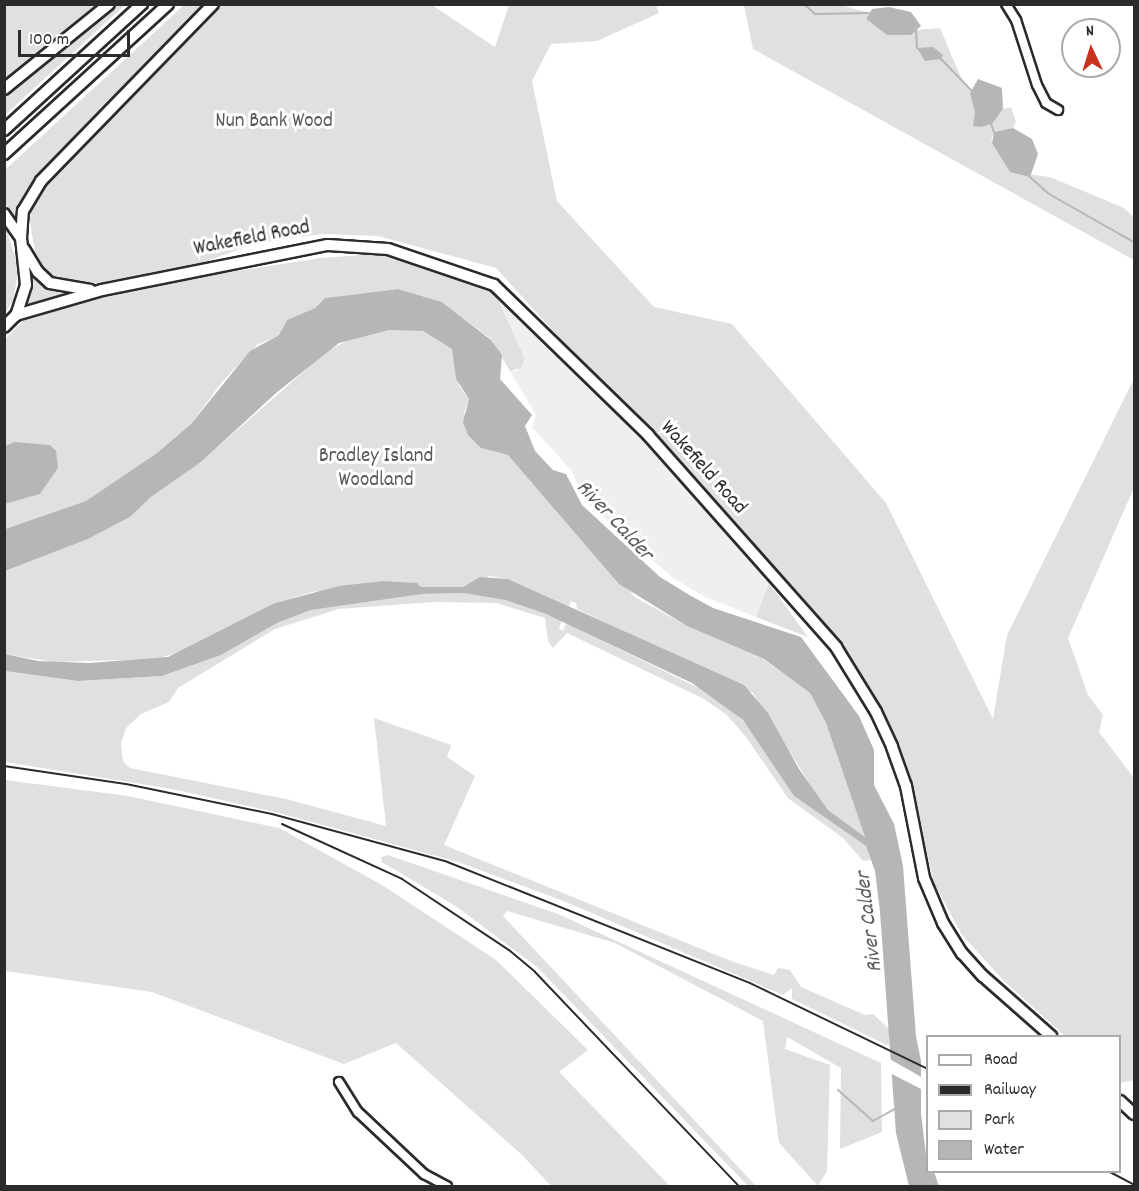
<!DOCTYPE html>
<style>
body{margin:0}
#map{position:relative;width:1139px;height:1191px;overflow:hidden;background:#fff;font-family:Dekko,sans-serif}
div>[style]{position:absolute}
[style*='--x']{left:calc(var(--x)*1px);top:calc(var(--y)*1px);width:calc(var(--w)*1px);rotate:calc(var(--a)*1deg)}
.built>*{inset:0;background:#efefef}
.green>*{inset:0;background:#e0e0e0}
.water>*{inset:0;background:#b6b6b6}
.pier>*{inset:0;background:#fff}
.stream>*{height:2px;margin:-1px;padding:0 1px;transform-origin:1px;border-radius:1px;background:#b6b6b6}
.roads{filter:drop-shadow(2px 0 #2b2b2b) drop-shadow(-2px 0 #2b2b2b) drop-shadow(0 2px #2b2b2b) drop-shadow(0 -2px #2b2b2b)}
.minor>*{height:8px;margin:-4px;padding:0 4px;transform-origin:4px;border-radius:4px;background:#fff}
.highway>*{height:10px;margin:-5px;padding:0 5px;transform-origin:5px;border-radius:5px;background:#fff}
.rail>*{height:2px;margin:-1px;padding:0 1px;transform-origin:1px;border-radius:1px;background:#2b2b2b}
span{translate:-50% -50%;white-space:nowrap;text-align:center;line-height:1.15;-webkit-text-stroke:6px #fff;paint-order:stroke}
.park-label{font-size:21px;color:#585858}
.street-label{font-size:21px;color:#2b2b2b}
.water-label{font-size:22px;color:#5c5c5c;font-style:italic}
.frame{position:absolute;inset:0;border:6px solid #2b2b2b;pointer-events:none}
.legend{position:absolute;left:926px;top:1035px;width:195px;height:138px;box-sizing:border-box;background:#fff;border:2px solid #aaa;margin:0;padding:8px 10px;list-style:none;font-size:18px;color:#2b2b2b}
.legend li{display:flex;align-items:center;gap:12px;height:30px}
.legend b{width:30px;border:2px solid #aaa}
.north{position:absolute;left:1061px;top:18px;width:60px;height:60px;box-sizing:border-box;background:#fff;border:2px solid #aaa;border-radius:50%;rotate:356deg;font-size:16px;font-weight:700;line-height:24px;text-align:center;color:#2b2b2b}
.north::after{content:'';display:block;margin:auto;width:21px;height:27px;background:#c8321e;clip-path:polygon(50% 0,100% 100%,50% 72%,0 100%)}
.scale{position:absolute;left:18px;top:30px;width:112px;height:27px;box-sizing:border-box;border:3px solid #2b2b2b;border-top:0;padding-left:8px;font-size:18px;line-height:21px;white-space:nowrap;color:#2b2b2b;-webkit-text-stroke:4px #fff;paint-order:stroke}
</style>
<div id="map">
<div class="built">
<i style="clip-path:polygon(497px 297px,635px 430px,769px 583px,756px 617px,705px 597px,673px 578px,586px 502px,571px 470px,532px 427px,536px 415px,510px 371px,517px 371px,525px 357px)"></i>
</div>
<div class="green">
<i style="clip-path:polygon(5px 4px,95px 4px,95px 5px,5px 78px)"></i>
<i style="clip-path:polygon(117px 5px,125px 5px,5px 115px,5px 94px)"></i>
<i style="clip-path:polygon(184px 5px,206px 5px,44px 169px,26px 192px,17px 221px,5px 203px,5px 170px)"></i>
<i style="clip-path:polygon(223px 5px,432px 5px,495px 47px,509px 5px,656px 5px,659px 13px,597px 41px,551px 44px,532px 81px,557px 201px,654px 307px,732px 324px,886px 503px,993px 719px,1007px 635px,1134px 379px,1134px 488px,1068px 638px,1088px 695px,1103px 715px,1099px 732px,1134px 778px,1134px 1080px,1120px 1083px,1120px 1036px,1065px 1036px,1004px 981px,962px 935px,934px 883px,909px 779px,869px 690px,832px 637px,496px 268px,378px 236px,322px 234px,253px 244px,194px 266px,101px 283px,64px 281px,46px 271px,35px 252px,30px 222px,32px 202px,43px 183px,89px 142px)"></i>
<i style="clip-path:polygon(744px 5px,841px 5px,869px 13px,866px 19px,887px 35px,911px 35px,916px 30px,940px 28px,963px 82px,971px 90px,975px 113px,993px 123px,1003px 109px,1011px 107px,1016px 122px,1013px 128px,995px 132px,991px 139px,1010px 172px,1050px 177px,1124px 208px,1134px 217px,1134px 260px,753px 49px)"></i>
<i style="clip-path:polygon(4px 221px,19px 269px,13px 300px,5px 314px)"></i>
<i style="clip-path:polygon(377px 254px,409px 261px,495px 293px,525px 358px,521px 368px,510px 371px,491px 339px,442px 302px,398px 289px,325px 298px,315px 308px,287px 320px,279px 335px,257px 345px,222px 382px,191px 424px,157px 453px,86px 501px,5px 529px,5px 504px,40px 494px,58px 468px,14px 442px,5px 446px,5px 339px,26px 318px,43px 310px,168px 282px,320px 258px)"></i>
<i style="clip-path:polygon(34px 276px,49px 288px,65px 295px,27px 305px)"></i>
<i style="clip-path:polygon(389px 330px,423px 331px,452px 349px,459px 386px,469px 399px,464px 413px,481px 448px,508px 455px,635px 597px,687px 626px,763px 659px,810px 693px,826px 723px,865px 837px,828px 810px,818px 797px,753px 693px,577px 609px,576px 603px,571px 601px,569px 606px,508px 579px,490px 576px,463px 587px,421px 587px,383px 581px,312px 592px,275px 603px,195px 647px,157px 659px,54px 662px,5px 654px,5px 571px,88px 539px,130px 517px,151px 497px,201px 462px,326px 352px,354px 337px)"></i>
<i style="clip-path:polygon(769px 583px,808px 637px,756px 617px)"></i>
<i style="clip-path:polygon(463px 593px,505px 600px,546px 614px,562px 621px,559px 629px,563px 631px,566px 623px,715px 696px,752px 729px,794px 796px,866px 846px,871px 860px,863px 861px,843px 838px,788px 798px,746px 737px,727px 715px,704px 699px,567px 633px,553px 648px,548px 641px,545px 618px,496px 603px,433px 602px,339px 609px,275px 629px,178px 688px,169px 702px,141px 714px,126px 728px,121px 744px,123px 761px,130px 768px,286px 799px,386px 826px,374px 718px,451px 745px,447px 757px,475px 776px,444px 845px,731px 961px,774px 975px,778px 968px,790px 970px,801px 987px,865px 1015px,873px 1014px,889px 1029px,889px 1046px,792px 999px,792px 988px,783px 995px,561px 900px,458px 862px,279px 813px,172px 789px,5px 762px,5px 671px,78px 681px,162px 676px,221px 655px,277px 623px,311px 610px,421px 594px)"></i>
<i style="clip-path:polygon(5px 780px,128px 796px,279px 828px,382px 885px,496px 960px,588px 1050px,559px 1072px,670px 1186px,551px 1186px,522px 1155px,396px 1043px,344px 1064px,152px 992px,5px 971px)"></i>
<i style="clip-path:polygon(388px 855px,558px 914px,881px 1063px,882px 1132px,840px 1149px,841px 1068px,787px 1037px,785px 1049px,830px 1065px,827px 1171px,818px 1186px,779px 1143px,763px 1021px,615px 943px,507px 911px,503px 916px,756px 1186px,748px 1186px,537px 967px,457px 907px,382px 862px,381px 857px)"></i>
</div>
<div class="water">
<i style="clip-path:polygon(889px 7px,911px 12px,921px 26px,911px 35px,887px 35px,866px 19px,872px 9px)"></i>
<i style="clip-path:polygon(933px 47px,943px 55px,941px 59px,925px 61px,917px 48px)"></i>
<i style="clip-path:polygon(978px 79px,1002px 88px,1003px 109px,993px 123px,982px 127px,973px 126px,975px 113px,970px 93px)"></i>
<i style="clip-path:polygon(1013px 128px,1032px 139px,1038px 154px,1030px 177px,1010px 172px,992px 143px,994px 132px)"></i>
<i style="clip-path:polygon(398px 289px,442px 302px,491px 340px,502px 355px,500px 379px,532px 415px,525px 426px,535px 451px,553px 470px,566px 474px,582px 505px,660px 577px,691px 596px,713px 608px,801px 637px,859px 716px,874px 750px,874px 785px,894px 824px,903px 866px,916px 1036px,921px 1061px,921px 1113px,928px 1172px,934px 1172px,939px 1186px,909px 1186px,896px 1133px,880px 912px,875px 871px,866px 846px,794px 796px,743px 720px,692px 683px,546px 614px,505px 600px,463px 593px,422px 594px,311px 610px,277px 623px,221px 655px,162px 676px,78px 681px,5px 671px,5px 654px,38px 661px,89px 663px,168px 657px,275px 603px,339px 586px,383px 581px,417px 583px,421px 587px,463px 587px,480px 577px,508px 579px,744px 685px,768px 713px,799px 769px,828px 810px,865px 837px,826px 723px,810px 693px,764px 659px,687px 626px,619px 584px,508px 455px,481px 448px,468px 435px,463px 422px,469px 399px,456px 379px,452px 349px,423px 331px,389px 330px,339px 343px,276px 393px,201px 462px,151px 497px,130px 517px,88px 539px,5px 571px,5px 529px,86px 501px,157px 453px,191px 424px,250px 351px,279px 335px,287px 320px,315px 308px,325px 298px)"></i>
<i style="clip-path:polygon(14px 442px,50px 445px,56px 451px,58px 468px,40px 494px,5px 504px,5px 446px)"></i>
</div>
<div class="pier">
<i style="clip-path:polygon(886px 1057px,923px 1078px,923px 1090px,886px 1071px)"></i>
</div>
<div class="stream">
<i style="--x:804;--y:4;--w:15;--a:42"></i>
<i style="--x:815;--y:14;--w:54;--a:-1.1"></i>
<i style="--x:916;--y:30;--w:18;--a:87"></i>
<i style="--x:941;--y:59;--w:43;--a:45.9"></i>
<i style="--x:991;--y:124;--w:9;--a:69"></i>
<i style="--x:1030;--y:177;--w:25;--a:42"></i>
<i style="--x:1049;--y:194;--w:98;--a:29.5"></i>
<i style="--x:838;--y:1090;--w:47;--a:41.5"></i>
<i style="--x:873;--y:1121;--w:26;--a:-29"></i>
</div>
<div class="roads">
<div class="minor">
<i style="--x:1006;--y:4;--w:19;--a:58"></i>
<i style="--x:1016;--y:20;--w:68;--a:72.1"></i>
<i style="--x:1037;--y:85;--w:20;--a:63"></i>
<i style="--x:1046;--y:103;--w:14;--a:30"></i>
<i style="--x:339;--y:1082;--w:36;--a:58"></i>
<i style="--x:358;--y:1112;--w:91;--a:43.2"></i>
<i style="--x:424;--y:1174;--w:26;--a:28"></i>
</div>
<div class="highway">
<i style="--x:4;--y:89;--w:135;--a:-39"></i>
<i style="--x:4;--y:130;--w:187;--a:-42.4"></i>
<i style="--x:4;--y:154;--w:222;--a:-42.4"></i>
<i style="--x:4;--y:214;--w:29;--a:55"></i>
<i style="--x:21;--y:238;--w:47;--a:83.9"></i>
<i style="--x:26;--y:285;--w:32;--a:108"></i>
<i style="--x:16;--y:315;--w:17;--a:135"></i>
<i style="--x:21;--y:238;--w:27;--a:-86"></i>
<i style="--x:23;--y:211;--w:35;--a:-59"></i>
<i style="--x:41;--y:181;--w:247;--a:-45.8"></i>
<i style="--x:24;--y:249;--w:27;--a:59"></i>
<i style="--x:38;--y:272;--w:16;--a:43"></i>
<i style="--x:50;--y:283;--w:41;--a:9.9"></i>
<i style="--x:16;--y:315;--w:90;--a:-16.2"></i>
<i style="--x:102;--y:290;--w:230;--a:-11.3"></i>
<i style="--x:328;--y:245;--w:60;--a:3.8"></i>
<i style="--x:388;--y:249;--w:112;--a:18.8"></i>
<i style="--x:494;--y:285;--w:215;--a:44.2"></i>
<i style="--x:648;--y:435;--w:283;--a:48.4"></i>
<i style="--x:836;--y:647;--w:76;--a:58.4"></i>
<i style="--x:876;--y:712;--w:38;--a:65"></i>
<i style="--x:892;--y:747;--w:41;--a:70.3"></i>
<i style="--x:906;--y:786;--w:94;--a:78.9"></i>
<i style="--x:924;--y:878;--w:49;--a:67.1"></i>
<i style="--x:943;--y:923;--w:36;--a:58"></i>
<i style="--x:962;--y:953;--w:31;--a:48"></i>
<i style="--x:983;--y:976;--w:91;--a:41.4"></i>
<i style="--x:1120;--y:1101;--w:19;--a:43"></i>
</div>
</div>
<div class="rail">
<i style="--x:4;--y:766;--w:123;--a:8.4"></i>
<i style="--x:126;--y:784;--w:149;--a:11.6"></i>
<i style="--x:272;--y:814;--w:179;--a:15.2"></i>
<i style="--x:445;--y:861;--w:328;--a:21.8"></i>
<i style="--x:750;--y:983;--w:198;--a:25.8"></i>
<i style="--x:282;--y:824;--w:132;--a:24.6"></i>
<i style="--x:402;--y:879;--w:128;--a:33.6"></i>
<i style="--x:509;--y:950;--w:34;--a:40"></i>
<i style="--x:535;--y:972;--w:296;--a:46.4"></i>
<i style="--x:1110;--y:1172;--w:27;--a:28"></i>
</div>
<div class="park-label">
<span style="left:274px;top:122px">Nun Bank Wood</span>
<span style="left:376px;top:469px">Bradley Island<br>Woodland</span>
</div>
<div class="street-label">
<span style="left:252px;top:239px;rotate:-11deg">Wakefield Road</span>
<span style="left:703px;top:468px;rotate:48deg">Wakefield Road</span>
</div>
<div class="water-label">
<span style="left:614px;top:521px;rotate:47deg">River Calder</span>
<span style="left:870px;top:922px;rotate:-97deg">River Calder</span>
</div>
<div class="frame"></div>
<ul class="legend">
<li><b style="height:8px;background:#fff"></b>Road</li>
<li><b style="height:8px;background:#2b2b2b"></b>Railway</li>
<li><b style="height:16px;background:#e0e0e0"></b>Park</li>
<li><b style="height:16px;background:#b6b6b6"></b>Water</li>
</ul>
<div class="north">N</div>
<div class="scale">100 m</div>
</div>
